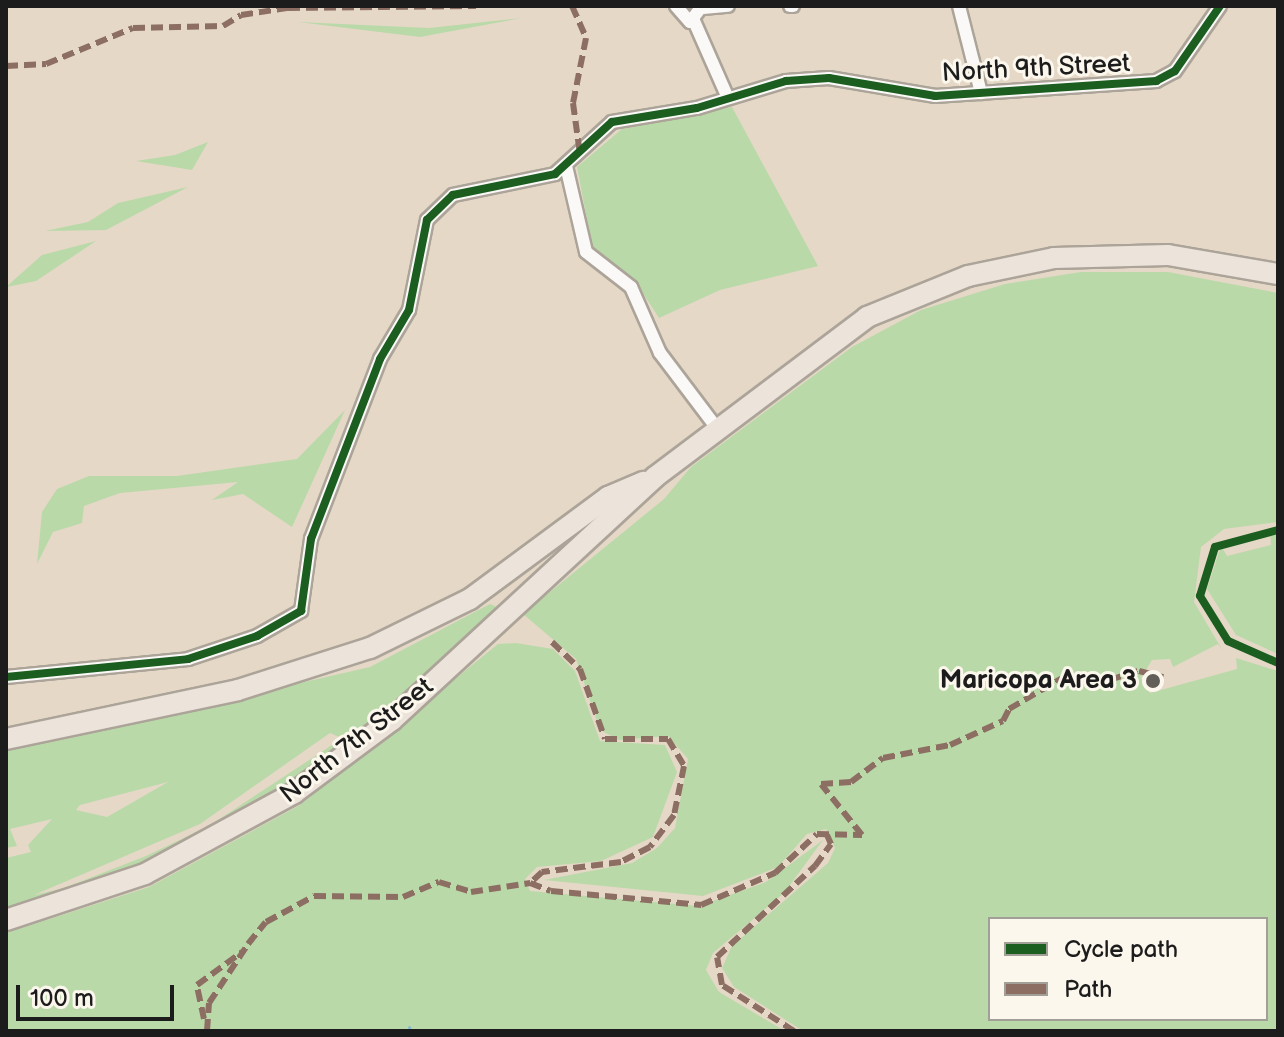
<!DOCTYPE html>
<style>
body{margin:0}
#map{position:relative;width:1284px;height:1037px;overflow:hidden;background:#e5d8c7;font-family:"Balsamiq Sans",sans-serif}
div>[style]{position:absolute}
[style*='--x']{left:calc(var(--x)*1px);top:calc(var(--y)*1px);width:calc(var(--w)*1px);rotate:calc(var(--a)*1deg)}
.green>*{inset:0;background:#bad9a9}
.stream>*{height:3px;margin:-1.5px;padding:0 1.5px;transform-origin:1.5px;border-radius:1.5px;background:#86bbd3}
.roads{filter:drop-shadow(2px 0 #aca499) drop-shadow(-2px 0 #aca499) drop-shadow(0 2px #aca499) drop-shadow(0 -2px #aca499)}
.street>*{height:12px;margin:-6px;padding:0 6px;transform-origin:6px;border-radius:6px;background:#fbf9f7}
.primary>*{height:20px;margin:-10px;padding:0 10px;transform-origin:10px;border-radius:10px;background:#ece3db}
.quiet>*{height:6px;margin-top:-3px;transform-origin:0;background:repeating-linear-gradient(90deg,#8d6e63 0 12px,transparent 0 18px)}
.cycleway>*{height:8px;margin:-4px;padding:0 4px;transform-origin:4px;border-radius:4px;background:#1b5e20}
.dots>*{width:22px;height:22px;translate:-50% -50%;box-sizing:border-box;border:4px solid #fbf7ec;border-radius:50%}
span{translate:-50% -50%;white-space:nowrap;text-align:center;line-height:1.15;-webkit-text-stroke:6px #fbf7ec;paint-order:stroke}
.street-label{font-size:26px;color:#1c1c1c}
.poi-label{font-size:26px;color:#1c1c1c;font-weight:700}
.right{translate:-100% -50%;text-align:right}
.frame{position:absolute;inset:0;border:8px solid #1c1c1c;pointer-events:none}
.legend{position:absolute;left:988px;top:917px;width:280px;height:104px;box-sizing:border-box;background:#fbf7ec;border:2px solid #a29f99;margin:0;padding:10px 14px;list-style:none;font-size:24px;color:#1c1c1c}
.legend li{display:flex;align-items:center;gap:16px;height:40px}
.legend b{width:40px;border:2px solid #a29f99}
.scale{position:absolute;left:16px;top:985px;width:158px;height:36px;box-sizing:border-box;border:4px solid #1c1c1c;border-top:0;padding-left:10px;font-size:24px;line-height:28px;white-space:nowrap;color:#1c1c1c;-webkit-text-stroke:6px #fbf7ec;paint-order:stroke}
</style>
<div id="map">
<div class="green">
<i style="clip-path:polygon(522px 18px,420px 37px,298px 22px,429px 28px)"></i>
<i style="clip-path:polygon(732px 107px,818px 266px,720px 290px,659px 318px,637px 284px,594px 256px,577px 167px,622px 129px)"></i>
<i style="clip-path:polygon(208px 142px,192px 170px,136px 161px,175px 155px)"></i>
<i style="clip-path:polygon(188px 187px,106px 230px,45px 231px,88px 222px,118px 203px)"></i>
<i style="clip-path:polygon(96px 241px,36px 281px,6px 287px,42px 255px)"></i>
<i style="clip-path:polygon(evenodd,1081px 272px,1168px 272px,1278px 293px,1278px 522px,1224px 529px,1201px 547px,1194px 602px,1223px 651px,1218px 644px,1173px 667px,1170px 659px,1152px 660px,1141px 678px,1150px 693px,1237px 669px,1236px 658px,1278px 671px,1278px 1031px,800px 1029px,734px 987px,722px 968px,732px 946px,828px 863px,835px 848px,826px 829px,807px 834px,778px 867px,703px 896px,544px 880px,632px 863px,657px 848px,675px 828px,688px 759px,668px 736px,619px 740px,600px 730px,576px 659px,523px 614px,664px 499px,691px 467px,852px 347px,921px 310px,1005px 284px,1081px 272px,990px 919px,1266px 919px,1266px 1019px,990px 1019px,990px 919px)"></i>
<i style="clip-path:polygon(345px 410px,292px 527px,243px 494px,212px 500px,238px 482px,120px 493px,84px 506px,82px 523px,53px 532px,37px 564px,42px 512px,57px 489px,89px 476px,177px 476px,297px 459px)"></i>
<i style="clip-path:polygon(1278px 533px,1278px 654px,1236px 635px,1207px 589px,1221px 546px,1227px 556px,1271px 545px,1270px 534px)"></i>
<i style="clip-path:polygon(evenodd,490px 604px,499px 608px,408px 691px,271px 797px,136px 869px,6px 907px,6px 858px,31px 852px,28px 845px,52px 819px,10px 829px,17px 846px,6px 848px,6px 750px,370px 667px,490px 604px,330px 733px,339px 737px,335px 743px,209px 826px,146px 856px,64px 888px,34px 895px,200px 824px,330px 733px,490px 604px,168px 782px,107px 817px,76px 810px,80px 805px,168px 782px)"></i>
<i style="clip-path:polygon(516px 643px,553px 649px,575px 671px,600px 741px,665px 745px,677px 772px,653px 837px,601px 861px,537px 867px,525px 879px,530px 891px,699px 906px,766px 882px,823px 840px,784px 893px,713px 953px,706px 970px,719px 992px,785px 1031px,6px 1031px,6px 933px,149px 887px,300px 805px,498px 644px)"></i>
</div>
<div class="stream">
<i style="--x:409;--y:1027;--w:4;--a:76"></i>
</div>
<div class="roads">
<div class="street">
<i style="--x:676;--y:6;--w:21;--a:49"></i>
<i style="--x:690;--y:22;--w:20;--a:-53"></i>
<i style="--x:790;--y:6;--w:3;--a:0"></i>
<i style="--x:959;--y:6;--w:90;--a:75.8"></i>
<i style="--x:703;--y:8;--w:25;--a:-5"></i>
<i style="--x:694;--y:21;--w:84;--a:66.2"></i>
<i style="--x:566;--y:166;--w:88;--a:76.9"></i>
<i style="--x:586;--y:252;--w:57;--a:37.9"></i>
<i style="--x:631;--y:287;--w:72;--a:66.3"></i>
<i style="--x:660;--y:353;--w:93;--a:52.9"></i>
<i style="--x:6;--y:677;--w:183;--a:-5.6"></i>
<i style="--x:188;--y:659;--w:73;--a:-18.4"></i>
<i style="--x:257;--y:636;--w:51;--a:-29.6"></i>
<i style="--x:301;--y:611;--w:73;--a:-82.1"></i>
<i style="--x:311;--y:539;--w:193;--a:-69"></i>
<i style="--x:380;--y:359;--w:57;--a:-59.4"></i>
<i style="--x:409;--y:310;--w:92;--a:-78.7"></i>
<i style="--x:427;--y:220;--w:36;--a:-44"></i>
<i style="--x:453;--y:195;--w:104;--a:-11.6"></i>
<i style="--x:555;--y:174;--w:77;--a:-42.4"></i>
<i style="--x:612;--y:122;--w:86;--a:-9.4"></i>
<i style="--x:697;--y:108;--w:93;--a:-16.9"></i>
<i style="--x:786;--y:81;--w:43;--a:-4"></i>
<i style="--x:829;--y:78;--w:108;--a:9.6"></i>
<i style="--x:935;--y:96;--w:222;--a:-3.9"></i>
<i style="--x:1156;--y:81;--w:21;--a:-28"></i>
<i style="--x:1175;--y:71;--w:79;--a:-55.3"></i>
</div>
<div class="primary">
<i style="--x:6;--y:739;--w:237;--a:-11.9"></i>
<i style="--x:238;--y:690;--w:139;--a:-17.7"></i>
<i style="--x:370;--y:648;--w:111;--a:-26.1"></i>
<i style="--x:470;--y:599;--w:172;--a:-36.5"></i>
<i style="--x:608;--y:497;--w:39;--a:-23"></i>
<i style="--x:6;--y:920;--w:146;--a:-18.3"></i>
<i style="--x:145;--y:874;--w:170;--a:-28.5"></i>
<i style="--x:294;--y:793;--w:122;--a:-36.7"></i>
<i style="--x:392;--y:720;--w:358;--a:-42.7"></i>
<i style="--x:655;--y:477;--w:266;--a:-37"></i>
<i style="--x:867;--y:317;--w:109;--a:-22.1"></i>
<i style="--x:968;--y:276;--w:88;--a:-11.8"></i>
<i style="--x:1054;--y:258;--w:114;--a:-1.5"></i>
<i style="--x:1168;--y:255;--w:112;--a:9.8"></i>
</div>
</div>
<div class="quiet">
<i style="--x:572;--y:6;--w:35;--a:66"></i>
<i style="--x:586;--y:38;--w:66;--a:101.3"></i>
<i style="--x:573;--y:103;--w:51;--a:82.2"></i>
<i style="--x:6;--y:66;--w:40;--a:-2.9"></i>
<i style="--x:46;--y:64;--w:94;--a:-22.5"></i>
<i style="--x:133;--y:28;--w:90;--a:-1.3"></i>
<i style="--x:223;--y:26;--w:21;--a:-31"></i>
<i style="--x:241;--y:15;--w:48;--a:-8.5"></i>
<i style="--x:288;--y:8;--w:188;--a:-0.6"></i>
<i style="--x:552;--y:642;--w:39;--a:44"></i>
<i style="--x:580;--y:669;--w:74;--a:70.3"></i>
<i style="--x:605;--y:739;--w:63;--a:0"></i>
<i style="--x:668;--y:739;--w:31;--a:59"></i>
<i style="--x:684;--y:766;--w:50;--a:101.5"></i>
<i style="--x:674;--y:815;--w:40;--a:127"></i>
<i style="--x:650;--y:847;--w:33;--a:153"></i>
<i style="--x:621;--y:862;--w:80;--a:172.8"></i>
<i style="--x:542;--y:872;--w:16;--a:137"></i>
<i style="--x:530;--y:883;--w:22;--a:21"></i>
<i style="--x:551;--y:891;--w:151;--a:5.3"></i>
<i style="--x:701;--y:905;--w:81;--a:-23.4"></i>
<i style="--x:775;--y:873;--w:57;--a:-42.9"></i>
<i style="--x:817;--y:834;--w:45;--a:1.3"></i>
<i style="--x:862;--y:835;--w:65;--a:-128.8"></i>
<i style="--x:821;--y:784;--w:30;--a:-4"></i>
<i style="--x:851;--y:782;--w:40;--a:-37"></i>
<i style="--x:883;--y:758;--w:68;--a:-11"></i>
<i style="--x:950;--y:745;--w:58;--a:-24.4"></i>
<i style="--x:1003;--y:721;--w:13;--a:-63"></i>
<i style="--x:1009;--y:709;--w:61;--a:-30.3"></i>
<i style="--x:1062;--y:678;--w:47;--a:2.4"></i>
<i style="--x:1109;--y:680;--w:31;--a:-17"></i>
<i style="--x:1139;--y:671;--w:25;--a:14"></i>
<i style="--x:204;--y:1019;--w:35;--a:-102"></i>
<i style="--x:197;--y:985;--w:56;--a:-36.3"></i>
<i style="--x:207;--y:1031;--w:28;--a:-86"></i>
<i style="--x:209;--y:1003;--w:71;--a:-56.5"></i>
<i style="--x:248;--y:944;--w:28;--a:-51"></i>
<i style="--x:266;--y:922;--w:55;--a:-28.4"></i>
<i style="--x:314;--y:896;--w:89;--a:0.6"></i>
<i style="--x:403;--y:897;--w:39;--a:-23"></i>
<i style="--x:439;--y:882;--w:34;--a:17"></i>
<i style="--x:471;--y:892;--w:60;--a:-8.7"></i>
<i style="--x:794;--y:1031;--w:85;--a:-147.4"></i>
<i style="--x:722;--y:985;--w:28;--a:-100"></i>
<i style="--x:717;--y:957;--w:134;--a:-42.9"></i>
<i style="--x:815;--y:866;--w:27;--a:-54"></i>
<i style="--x:831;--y:844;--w:10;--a:-114"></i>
</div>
<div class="cycleway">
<i style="--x:1278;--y:530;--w:65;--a:164.9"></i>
<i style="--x:1215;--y:547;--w:51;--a:107"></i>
<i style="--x:1200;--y:596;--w:53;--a:58.1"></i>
<i style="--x:1228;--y:641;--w:55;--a:23.7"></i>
<i style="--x:6;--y:677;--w:183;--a:-5.6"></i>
<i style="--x:188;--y:659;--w:73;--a:-18.4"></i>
<i style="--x:257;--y:636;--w:51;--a:-29.6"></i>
<i style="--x:301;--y:611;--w:73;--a:-82.1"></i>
<i style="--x:311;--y:539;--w:193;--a:-69"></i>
<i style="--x:380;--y:359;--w:57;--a:-59.4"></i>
<i style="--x:409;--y:310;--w:92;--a:-78.7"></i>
<i style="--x:427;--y:220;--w:36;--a:-44"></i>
<i style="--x:453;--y:195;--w:104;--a:-11.6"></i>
<i style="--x:555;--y:174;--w:77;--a:-42.4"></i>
<i style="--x:612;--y:122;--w:86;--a:-9.4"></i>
<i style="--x:697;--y:108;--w:93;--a:-16.9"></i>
<i style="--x:786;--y:81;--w:43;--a:-4"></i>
<i style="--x:829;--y:78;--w:108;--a:9.6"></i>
<i style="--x:935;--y:96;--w:222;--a:-3.9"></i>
<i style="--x:1156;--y:81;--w:21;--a:-28"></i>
<i style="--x:1175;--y:71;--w:79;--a:-55.3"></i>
</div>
<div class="dots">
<i style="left:1153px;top:681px;background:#625e58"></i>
</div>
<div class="street-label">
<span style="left:1036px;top:69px;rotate:-3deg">North 9th Street</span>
<span style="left:357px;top:741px;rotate:-38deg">North 7th Street</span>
</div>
<div class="poi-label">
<span class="right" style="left:1137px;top:681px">Maricopa Area 3</span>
</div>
<div class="frame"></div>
<ul class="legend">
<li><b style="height:10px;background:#1b5e20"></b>Cycle path</li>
<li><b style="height:10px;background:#8d6e63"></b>Path</li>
</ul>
<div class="scale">100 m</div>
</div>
